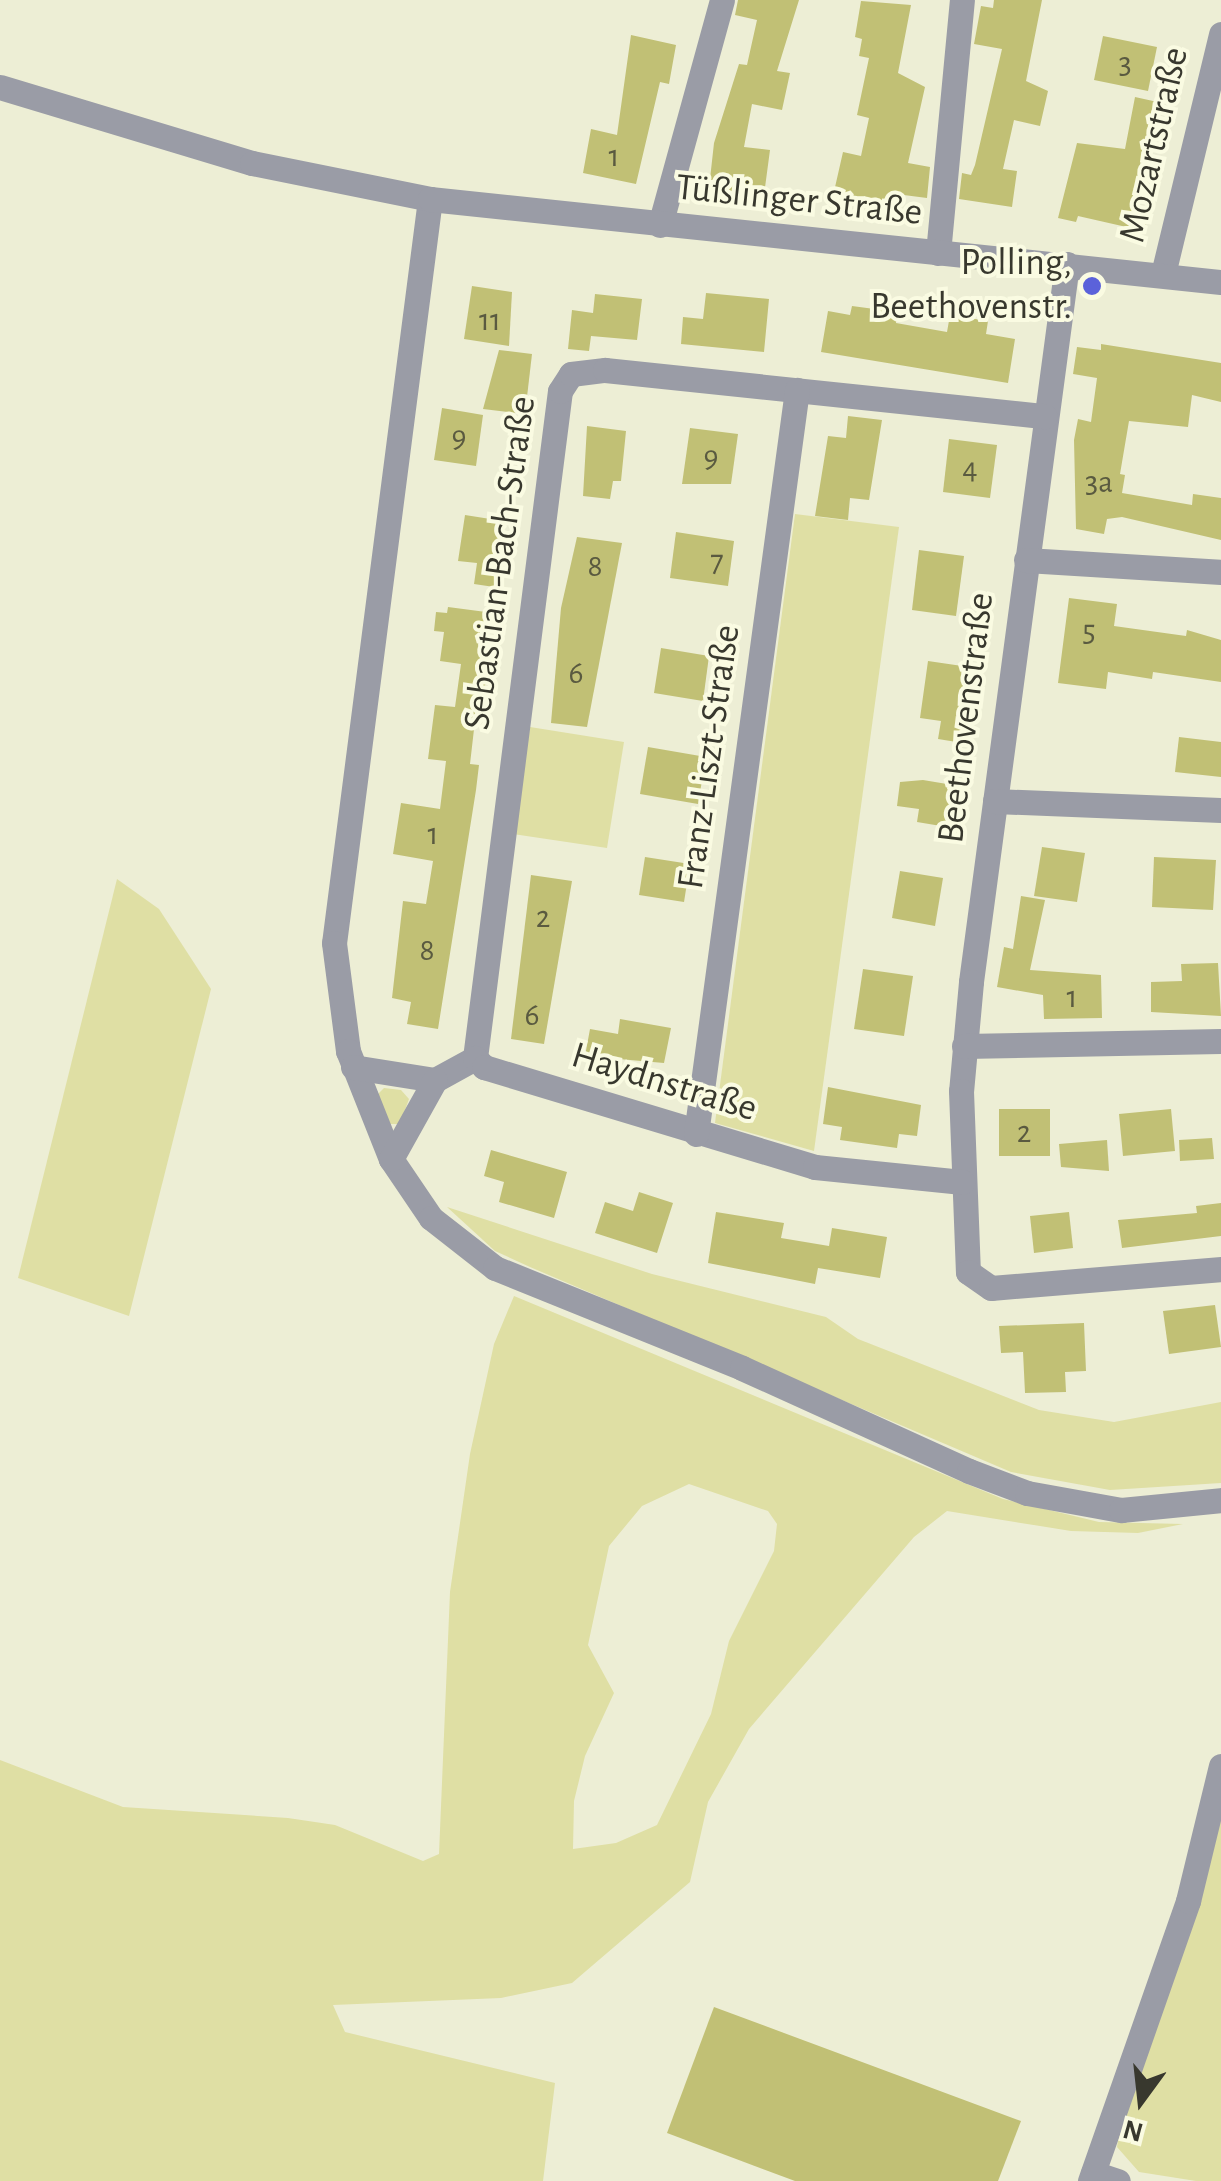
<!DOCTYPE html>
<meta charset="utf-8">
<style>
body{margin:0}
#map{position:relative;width:1221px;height:2181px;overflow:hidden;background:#edeed5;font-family:"Alegreya Sans",sans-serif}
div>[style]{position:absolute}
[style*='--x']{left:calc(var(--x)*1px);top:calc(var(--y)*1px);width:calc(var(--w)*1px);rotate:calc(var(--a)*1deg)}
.green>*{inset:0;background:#dfdfa4}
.building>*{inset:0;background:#c1c075}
.minor>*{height:25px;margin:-12.5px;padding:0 12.5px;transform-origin:12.5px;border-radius:12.5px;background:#9a9ca6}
.tertiary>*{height:25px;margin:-12.5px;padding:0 12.5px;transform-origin:12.5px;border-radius:12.5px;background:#9a9ca6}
.dots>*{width:28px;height:28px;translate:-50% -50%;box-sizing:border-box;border:5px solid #fafbe2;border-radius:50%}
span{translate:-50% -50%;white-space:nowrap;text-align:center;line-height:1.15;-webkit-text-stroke:8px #fafbe2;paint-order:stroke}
.number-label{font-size:32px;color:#5a5a40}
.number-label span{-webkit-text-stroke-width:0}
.street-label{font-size:38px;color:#38382e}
.poi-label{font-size:38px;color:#38382e}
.right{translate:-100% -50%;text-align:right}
.north{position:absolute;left:1091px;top:2051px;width:100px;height:100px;-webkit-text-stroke:8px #fafbe2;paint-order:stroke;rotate:195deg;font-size:28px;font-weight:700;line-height:40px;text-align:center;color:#38382e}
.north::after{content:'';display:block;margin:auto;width:35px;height:45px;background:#38382e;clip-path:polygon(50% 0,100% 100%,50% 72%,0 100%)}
</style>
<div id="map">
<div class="green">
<i style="clip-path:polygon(795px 514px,899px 527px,814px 1151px,715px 1123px)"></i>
<i style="clip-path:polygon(530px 727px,624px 742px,607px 848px,513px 834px)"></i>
<i style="clip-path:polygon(117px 879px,159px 909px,211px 989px,129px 1316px,18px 1278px)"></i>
<i style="clip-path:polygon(384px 1088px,401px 1090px,409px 1099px,400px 1124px,387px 1124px,376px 1096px)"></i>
<i style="clip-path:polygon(447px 1207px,652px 1274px,826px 1317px,858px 1339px,1039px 1410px,1114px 1422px,1221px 1402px,1221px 1483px,1110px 1490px,1011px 1472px,530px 1267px,495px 1251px)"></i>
<i style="clip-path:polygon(evenodd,514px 1296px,1003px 1499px,1099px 1522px,1183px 1524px,1138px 1533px,1071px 1531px,947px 1511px,914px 1537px,749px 1729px,708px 1802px,690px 1882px,572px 1983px,501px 1998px,333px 2005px,345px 2032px,555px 2083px,543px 2181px,0 2181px,0 1760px,123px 1807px,288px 1818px,335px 1825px,423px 1861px,439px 1854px,450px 1592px,470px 1454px,494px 1344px,514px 1296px,689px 1484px,768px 1511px,777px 1524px,774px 1551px,729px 1641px,711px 1714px,657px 1825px,616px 1843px,573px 1849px,574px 1801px,585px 1756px,614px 1693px,588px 1645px,609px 1546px,642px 1506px,689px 1484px)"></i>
<i style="clip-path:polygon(1221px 1818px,1221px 2181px,1196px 2181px,1139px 2172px,1117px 2147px,1125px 2102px,1199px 1907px)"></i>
</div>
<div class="building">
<i style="clip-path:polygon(738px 0,799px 0,777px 71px,790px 73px,782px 110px,752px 104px,744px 147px,770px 150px,764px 195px,709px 188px,714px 143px,739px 64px,747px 65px,757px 20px,735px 15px)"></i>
<i style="clip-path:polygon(994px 0,1042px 0,1026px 81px,1048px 91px,1040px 126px,1014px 120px,1003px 169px,1017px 171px,1012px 207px,959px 199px,962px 173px,971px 175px,975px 165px,1002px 49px,974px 44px,981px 6px,993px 8px)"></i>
<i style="clip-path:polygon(861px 1px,911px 5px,898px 73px,925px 87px,908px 163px,930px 167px,927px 198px,896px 194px,893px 208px,833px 196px,843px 152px,861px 156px,869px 118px,857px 115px,869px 58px,859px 56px,862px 39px,855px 37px)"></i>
<i style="clip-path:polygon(631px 35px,676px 45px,669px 84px,660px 82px,636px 184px,583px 173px,591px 129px,617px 135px)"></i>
<i style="clip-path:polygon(1103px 36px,1157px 47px,1148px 91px,1094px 80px)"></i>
<i style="clip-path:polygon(1135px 97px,1162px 103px,1158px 123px,1150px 121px,1131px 204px,1149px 208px,1144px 231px,1078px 216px,1076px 222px,1058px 218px,1077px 143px,1125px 149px)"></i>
<i style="clip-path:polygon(472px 286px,512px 292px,509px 346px,464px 339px)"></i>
<i style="clip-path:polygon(706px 293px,769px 299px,764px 352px,681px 344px,683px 317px,703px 319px)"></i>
<i style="clip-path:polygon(595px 294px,642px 299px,637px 340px,591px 336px,589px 351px,568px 349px,572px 310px,593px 313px)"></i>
<i style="clip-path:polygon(852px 306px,897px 312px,896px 323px,947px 332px,950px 315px,988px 321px,986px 334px,1015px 339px,1008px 383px,821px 352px,828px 311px,850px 315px)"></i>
<i style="clip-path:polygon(1101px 344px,1221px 363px,1221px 402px,1192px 395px,1188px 427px,1129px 421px,1120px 474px,1125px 475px,1122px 493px,1192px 505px,1193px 494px,1221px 498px,1221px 540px,1122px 517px,1107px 519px,1104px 534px,1076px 529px,1074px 440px,1078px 419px,1091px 422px,1097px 378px,1073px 374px,1077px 347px,1101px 350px)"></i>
<i style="clip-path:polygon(499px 350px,532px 354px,525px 414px,483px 409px)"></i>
<i style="clip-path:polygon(442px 408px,483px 415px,476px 466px,434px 460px)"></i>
<i style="clip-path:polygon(848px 416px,882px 420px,869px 500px,850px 498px,848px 520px,815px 516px,828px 436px,846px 438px)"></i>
<i style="clip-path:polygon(587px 426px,626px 431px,621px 481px,613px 481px,610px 499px,583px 496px)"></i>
<i style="clip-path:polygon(690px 428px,738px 434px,731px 484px,682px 484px)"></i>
<i style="clip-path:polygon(949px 439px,997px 445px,990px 498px,943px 492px)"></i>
<i style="clip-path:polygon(465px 515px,503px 521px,496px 566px,504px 568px,501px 588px,474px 584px,477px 563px,458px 561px)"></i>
<i style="clip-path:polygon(676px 532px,734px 541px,728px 586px,670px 578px)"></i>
<i style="clip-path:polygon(577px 537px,622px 543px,587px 727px,551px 723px,561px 608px)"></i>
<i style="clip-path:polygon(919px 550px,964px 556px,956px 616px,912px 610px)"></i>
<i style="clip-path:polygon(1069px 598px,1117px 604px,1114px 626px,1186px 636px,1187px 630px,1221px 640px,1221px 682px,1153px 672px,1152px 679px,1108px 672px,1106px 689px,1058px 683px)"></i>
<i style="clip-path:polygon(448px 607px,486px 612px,480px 660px,488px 661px,485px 687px,479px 686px,470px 764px,479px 765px,476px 790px,438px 1029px,407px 1024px,411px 1002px,392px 998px,403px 901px,426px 904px,433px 861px,393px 854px,401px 803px,440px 809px,446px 761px,428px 759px,435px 705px,455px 707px,461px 664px,440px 661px,444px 632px,434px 631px,436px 612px,447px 613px)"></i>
<i style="clip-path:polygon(661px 648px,709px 656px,703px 701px,654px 693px)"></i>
<i style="clip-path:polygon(928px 661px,969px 667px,962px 717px,972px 718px,969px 744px,938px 739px,941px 721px,920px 718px)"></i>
<i style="clip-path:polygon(1179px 737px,1221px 742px,1221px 777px,1175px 772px)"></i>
<i style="clip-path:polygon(648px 747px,706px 757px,698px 804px,640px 794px)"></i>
<i style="clip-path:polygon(923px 780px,953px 785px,947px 827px,917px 822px,919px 809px,897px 806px,900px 782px)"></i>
<i style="clip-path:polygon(1042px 847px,1085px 853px,1077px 902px,1034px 896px)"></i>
<i style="clip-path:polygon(645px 857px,690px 864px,684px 902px,639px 895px)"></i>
<i style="clip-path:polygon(1154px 857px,1216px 860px,1213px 910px,1152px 907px)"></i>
<i style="clip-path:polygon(900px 871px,943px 878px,935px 926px,892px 918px)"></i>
<i style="clip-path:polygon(531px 875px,572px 881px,544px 1044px,511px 1039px)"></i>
<i style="clip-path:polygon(1021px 896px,1045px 900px,1030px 970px,1101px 975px,1102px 1018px,1044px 1019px,1043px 995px,997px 987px,1004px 947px,1013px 949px)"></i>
<i style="clip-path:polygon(1218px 963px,1221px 1016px,1151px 1012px,1151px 982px,1182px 981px,1181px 964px)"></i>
<i style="clip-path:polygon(863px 969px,913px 976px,904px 1036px,854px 1029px)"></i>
<i style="clip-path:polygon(620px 1019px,671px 1028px,664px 1063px,585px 1056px,590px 1029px,618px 1034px)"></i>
<i style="clip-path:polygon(828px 1087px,921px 1105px,917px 1136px,899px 1134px,897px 1148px,840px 1140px,842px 1127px,823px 1124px)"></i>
<i style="clip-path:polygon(999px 1109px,1050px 1109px,1050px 1156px,999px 1156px)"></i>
<i style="clip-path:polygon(1171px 1109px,1175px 1151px,1123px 1156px,1119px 1114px)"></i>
<i style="clip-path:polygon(1212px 1138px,1214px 1159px,1180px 1161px,1179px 1140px)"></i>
<i style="clip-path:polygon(1107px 1140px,1109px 1171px,1061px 1167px,1059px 1144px)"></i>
<i style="clip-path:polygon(491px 1150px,567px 1172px,554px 1218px,499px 1202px,504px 1182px,484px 1176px)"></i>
<i style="clip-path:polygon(639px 1192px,673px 1203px,657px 1253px,595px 1233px,605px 1202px,633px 1211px)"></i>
<i style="clip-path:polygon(1221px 1203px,1221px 1236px,1122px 1248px,1118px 1220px,1197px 1213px,1196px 1206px)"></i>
<i style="clip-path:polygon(716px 1212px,784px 1223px,781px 1238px,829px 1246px,832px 1228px,887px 1237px,880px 1278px,818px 1268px,815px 1284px,708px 1263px)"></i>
<i style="clip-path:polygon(1069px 1212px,1073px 1248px,1034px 1253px,1030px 1216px)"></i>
<i style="clip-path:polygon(1215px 1305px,1221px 1347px,1169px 1354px,1163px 1311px)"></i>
<i style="clip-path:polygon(1084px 1323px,1086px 1371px,1065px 1372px,1066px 1392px,1025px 1393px,1023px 1352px,1001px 1353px,999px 1326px)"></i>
<i style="clip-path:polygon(714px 2007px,1021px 2121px,998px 2181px,795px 2181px,667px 2133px)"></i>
</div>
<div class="minor">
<i style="--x:430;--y:199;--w:750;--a:97.35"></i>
<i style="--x:334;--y:943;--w:109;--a:82.6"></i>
<i style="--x:348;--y:1051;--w:116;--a:68.3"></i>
<i style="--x:391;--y:1159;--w:71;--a:55.9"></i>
<i style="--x:431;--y:1218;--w:81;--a:38"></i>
<i style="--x:495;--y:1268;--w:266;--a:22"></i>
<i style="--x:742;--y:1368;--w:249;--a:24.4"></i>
<i style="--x:969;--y:1471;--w:62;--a:20.8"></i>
<i style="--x:1027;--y:1493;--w:96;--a:10.3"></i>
<i style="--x:1121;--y:1510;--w:100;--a:-5.7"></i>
<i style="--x:660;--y:225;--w:233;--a:-74.6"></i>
<i style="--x:938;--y:253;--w:254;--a:-84.6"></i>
<i style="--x:1067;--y:264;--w:724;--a:97.62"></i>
<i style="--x:971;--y:982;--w:109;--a:95.2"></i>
<i style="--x:961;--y:1091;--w:181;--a:87.8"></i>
<i style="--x:968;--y:1272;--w:28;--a:35"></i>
<i style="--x:991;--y:1288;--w:231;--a:-4.7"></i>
<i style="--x:1163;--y:274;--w:247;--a:-76.4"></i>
<i style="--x:1026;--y:560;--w:195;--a:3.5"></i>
<i style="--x:995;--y:801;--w:226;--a:2.3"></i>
<i style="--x:964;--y:1046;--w:257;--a:-1.1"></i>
<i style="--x:475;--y:1058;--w:672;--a:-82.74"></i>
<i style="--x:560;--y:391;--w:20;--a:-57"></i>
<i style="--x:571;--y:374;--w:34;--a:-7"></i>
<i style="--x:605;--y:370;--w:442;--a:6"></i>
<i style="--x:353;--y:1067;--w:83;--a:9"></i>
<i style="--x:435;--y:1080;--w:46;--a:-28.8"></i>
<i style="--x:475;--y:1058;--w:13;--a:45"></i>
<i style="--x:484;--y:1067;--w:346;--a:16.8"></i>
<i style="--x:815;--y:1167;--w:148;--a:5.8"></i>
<i style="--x:696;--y:1134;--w:751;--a:-82.27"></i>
<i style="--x:391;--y:1159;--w:90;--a:-60.9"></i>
<i style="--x:1093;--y:2173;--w:26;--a:18"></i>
<i style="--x:1090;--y:2181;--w:297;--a:-70.7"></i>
<i style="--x:1188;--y:1901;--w:139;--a:-76.3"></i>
</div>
<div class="tertiary">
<i style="--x:0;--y:87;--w:263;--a:16.8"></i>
<i style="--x:252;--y:163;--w:182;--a:11.4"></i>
<i style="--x:430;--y:199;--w:795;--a:5.99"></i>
</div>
<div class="dots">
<i style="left:1092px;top:286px;background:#5b62da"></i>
</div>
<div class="number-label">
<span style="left:1125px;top:63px">3</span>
<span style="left:614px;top:156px">1</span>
<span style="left:490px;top:320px">11</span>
<span style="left:459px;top:437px">9</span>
<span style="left:711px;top:457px">9</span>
<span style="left:970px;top:468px">4</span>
<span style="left:1099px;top:482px">3a</span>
<span style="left:717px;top:561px">7</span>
<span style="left:595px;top:566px">8</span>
<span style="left:1089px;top:631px">5</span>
<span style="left:576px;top:673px">6</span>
<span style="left:433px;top:834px">1</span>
<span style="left:543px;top:917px">2</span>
<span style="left:427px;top:950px">8</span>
<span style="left:1072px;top:997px">1</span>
<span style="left:532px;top:1015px">6</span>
<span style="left:1024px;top:1132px">2</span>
</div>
<div class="street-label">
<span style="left:1155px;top:145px;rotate:-77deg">Mozartstraße</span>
<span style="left:799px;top:201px;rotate:6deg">Tüßlinger Straße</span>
<span style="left:501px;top:563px;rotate:-82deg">Sebastian-Bach-Straße</span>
<span style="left:967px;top:718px;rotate:-83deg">Beethovenstraße</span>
<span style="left:710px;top:757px;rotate:-82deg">Franz-Liszt-Straße</span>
<span style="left:664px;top:1083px;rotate:17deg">Haydnstraße</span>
</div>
<div class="poi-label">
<span class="right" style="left:1072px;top:286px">Polling,<br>Beethovenstr.</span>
</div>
<div class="north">N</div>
</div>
